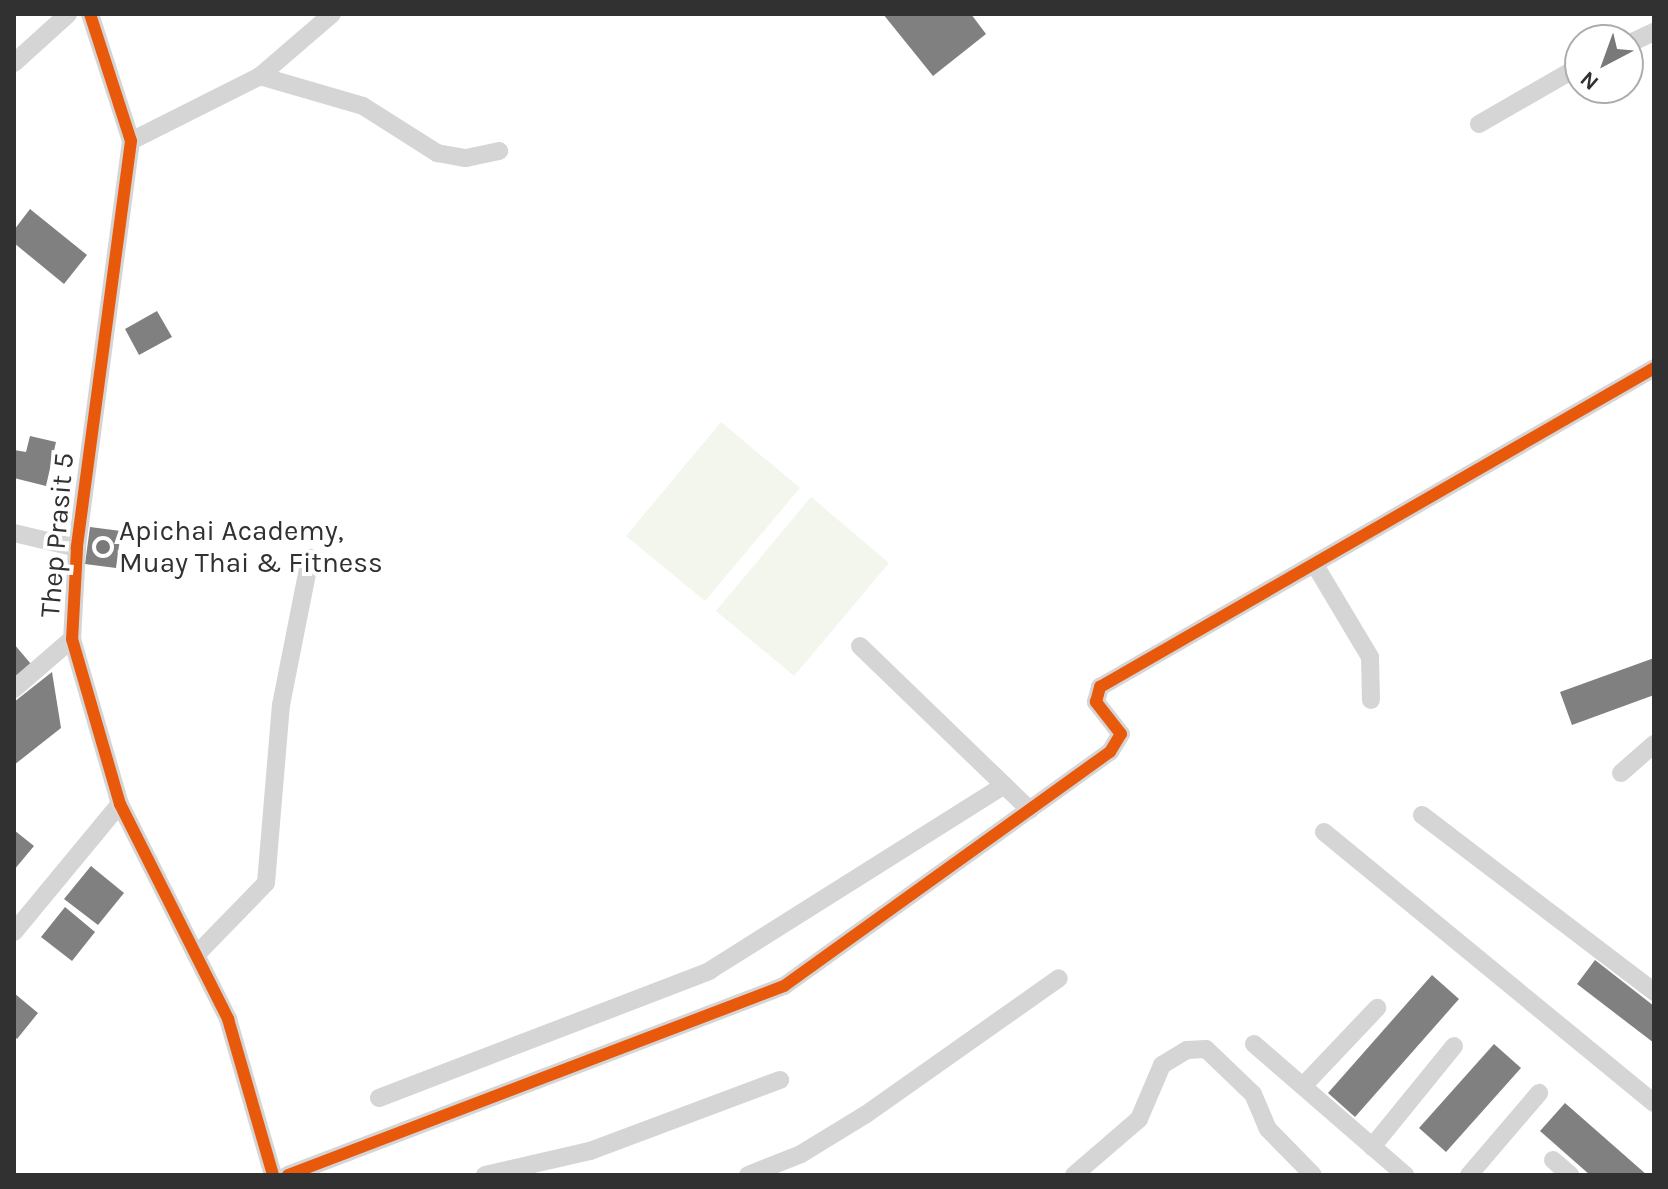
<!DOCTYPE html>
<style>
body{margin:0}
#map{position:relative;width:1668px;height:1189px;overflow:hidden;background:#fff;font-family:Karla,sans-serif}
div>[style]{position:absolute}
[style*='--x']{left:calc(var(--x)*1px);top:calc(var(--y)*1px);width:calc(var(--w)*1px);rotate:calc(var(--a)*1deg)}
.green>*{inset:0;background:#f2f6ed}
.building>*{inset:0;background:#808080}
.street>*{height:18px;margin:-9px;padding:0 9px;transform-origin:9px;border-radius:9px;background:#d5d5d5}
.cycleway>*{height:12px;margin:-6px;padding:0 6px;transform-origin:6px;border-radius:6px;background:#e8590c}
.dots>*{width:22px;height:22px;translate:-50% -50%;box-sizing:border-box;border:4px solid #fff;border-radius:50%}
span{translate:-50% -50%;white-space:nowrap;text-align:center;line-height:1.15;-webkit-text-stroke:8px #fff;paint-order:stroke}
.poi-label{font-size:28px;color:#313131}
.left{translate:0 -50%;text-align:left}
.street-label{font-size:28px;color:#313131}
.frame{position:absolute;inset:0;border:16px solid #313131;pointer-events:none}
.north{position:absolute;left:1564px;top:24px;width:80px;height:80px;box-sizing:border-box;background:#fff;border:2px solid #adadad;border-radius:50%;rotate:221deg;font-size:22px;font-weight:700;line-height:32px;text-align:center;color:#313131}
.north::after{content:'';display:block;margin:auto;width:28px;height:36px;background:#797979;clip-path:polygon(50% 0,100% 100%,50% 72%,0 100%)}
</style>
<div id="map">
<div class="green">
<i style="clip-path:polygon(721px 422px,800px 488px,705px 601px,626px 536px)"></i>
<i style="clip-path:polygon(811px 497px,889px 563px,794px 676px,716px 611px)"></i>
</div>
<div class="building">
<i style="clip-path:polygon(883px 14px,971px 14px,986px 34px,933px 76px)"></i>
<i style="clip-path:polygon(30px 209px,87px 255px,64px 284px,14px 243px,14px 230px)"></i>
<i style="clip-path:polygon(157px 311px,172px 337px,139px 355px,125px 329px)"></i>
<i style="clip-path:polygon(30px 436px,56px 442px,46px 486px,14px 478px,14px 450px,26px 452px)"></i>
<i style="clip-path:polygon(90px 527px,121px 531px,116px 568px,85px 564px)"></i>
<i style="clip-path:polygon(14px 644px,31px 664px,14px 678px)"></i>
<i style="clip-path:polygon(1654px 658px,1654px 695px,1572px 725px,1560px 692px)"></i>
<i style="clip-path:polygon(52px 672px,61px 728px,14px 765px,14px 702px)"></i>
<i style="clip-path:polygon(14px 830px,34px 846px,14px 870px)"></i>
<i style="clip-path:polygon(91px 866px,124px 893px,98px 925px,64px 899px)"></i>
<i style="clip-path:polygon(65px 907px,95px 932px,72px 961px,41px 937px)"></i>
<i style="clip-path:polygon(1595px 960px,1654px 1006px,1654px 1043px,1577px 984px)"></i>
<i style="clip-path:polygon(1432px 975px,1459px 999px,1355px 1117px,1328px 1093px)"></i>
<i style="clip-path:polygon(14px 993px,38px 1013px,17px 1039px,14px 1036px)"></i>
<i style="clip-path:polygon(1494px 1044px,1521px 1068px,1446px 1152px,1419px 1128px)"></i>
<i style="clip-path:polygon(1565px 1103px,1647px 1175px,1590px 1175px,1540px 1131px)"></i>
</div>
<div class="street">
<i style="--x:90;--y:14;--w:133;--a:72.1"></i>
<i style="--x:131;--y:141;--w:411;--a:97.6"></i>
<i style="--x:77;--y:548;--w:91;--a:93.1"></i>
<i style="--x:72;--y:639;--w:172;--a:73.8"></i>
<i style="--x:120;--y:804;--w:241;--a:63.3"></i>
<i style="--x:228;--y:1019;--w:162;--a:73.9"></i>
<i style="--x:1628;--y:44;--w:29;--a:-25"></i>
<i style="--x:14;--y:63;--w:73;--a:-42.2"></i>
<i style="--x:260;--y:76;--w:107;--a:16.2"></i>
<i style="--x:363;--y:106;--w:88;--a:32.4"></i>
<i style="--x:437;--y:153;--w:29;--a:10"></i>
<i style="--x:466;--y:158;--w:34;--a:-12"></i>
<i style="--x:1479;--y:124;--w:116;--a:-29.9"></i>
<i style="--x:131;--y:141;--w:144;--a:-26.7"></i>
<i style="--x:260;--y:76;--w:95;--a:-40.7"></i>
<i style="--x:14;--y:533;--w:65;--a:13.4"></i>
<i style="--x:1315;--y:565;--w:107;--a:59.1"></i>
<i style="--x:1370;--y:657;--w:43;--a:88.7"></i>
<i style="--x:860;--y:646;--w:236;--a:44"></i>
<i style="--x:14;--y:689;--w:77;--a:-40.8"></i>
<i style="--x:1621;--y:773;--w:44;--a:-41.3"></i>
<i style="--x:1422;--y:815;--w:292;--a:37.3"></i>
<i style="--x:1324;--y:832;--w:427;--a:39.4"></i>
<i style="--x:14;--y:932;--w:166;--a:-50.4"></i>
<i style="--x:196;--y:955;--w:100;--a:-45.8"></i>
<i style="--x:266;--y:883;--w:179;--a:-85.2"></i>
<i style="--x:281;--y:705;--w:150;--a:-78.8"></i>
<i style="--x:1254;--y:1044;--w:200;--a:40.9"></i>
<i style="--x:1303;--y:1086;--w:108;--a:-46.5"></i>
<i style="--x:379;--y:1098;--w:354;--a:-21"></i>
<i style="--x:709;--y:971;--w:349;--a:-32.2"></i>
<i style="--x:1372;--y:1147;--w:130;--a:-50.9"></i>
<i style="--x:1553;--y:1160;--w:23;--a:41"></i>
<i style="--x:288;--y:1175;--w:531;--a:-20.86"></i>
<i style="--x:784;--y:986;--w:401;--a:-35.7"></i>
<i style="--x:1110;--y:752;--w:21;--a:-59"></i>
<i style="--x:1121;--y:734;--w:41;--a:-128"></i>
<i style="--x:1096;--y:702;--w:16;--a:-75"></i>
<i style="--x:1100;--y:687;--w:639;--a:-29.93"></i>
<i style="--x:485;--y:1175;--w:108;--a:-12.9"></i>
<i style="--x:590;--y:1151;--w:203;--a:-20.5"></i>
<i style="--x:748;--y:1175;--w:57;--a:-21.6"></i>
<i style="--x:801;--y:1154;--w:75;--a:-31.4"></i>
<i style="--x:865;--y:1115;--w:237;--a:-35.2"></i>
<i style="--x:1074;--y:1175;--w:86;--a:-40.7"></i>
<i style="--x:1139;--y:1119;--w:59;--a:-66.9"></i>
<i style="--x:1162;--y:1065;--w:29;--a:-31"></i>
<i style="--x:1187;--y:1050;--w:19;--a:-3"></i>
<i style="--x:1206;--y:1049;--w:65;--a:43.8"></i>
<i style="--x:1253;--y:1094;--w:38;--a:67"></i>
<i style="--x:1268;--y:1129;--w:64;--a:45.6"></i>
<i style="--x:1469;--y:1175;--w:108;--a:-49.5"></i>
</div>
<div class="cycleway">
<i style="--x:90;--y:14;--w:133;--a:72.1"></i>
<i style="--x:131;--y:141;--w:411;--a:97.6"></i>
<i style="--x:77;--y:548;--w:91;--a:93.1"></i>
<i style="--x:72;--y:639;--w:172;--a:73.8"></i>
<i style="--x:120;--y:804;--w:241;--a:63.3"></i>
<i style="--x:228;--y:1019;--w:162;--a:73.9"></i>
<i style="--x:288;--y:1175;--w:531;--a:-20.86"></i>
<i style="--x:784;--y:986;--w:401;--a:-35.7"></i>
<i style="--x:1110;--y:752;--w:21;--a:-59"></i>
<i style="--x:1121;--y:734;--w:41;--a:-128"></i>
<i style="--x:1096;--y:702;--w:16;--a:-75"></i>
<i style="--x:1100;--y:687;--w:639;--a:-29.93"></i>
</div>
<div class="dots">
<i style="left:103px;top:547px;background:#797979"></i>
</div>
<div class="poi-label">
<span class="left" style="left:119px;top:547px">Apichai Academy,<br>Muay Thai &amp; Fitness</span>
</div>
<div class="street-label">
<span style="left:57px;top:535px;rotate:-85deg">Thep Prasit 5</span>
</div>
<div class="frame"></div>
<div class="north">N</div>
</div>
